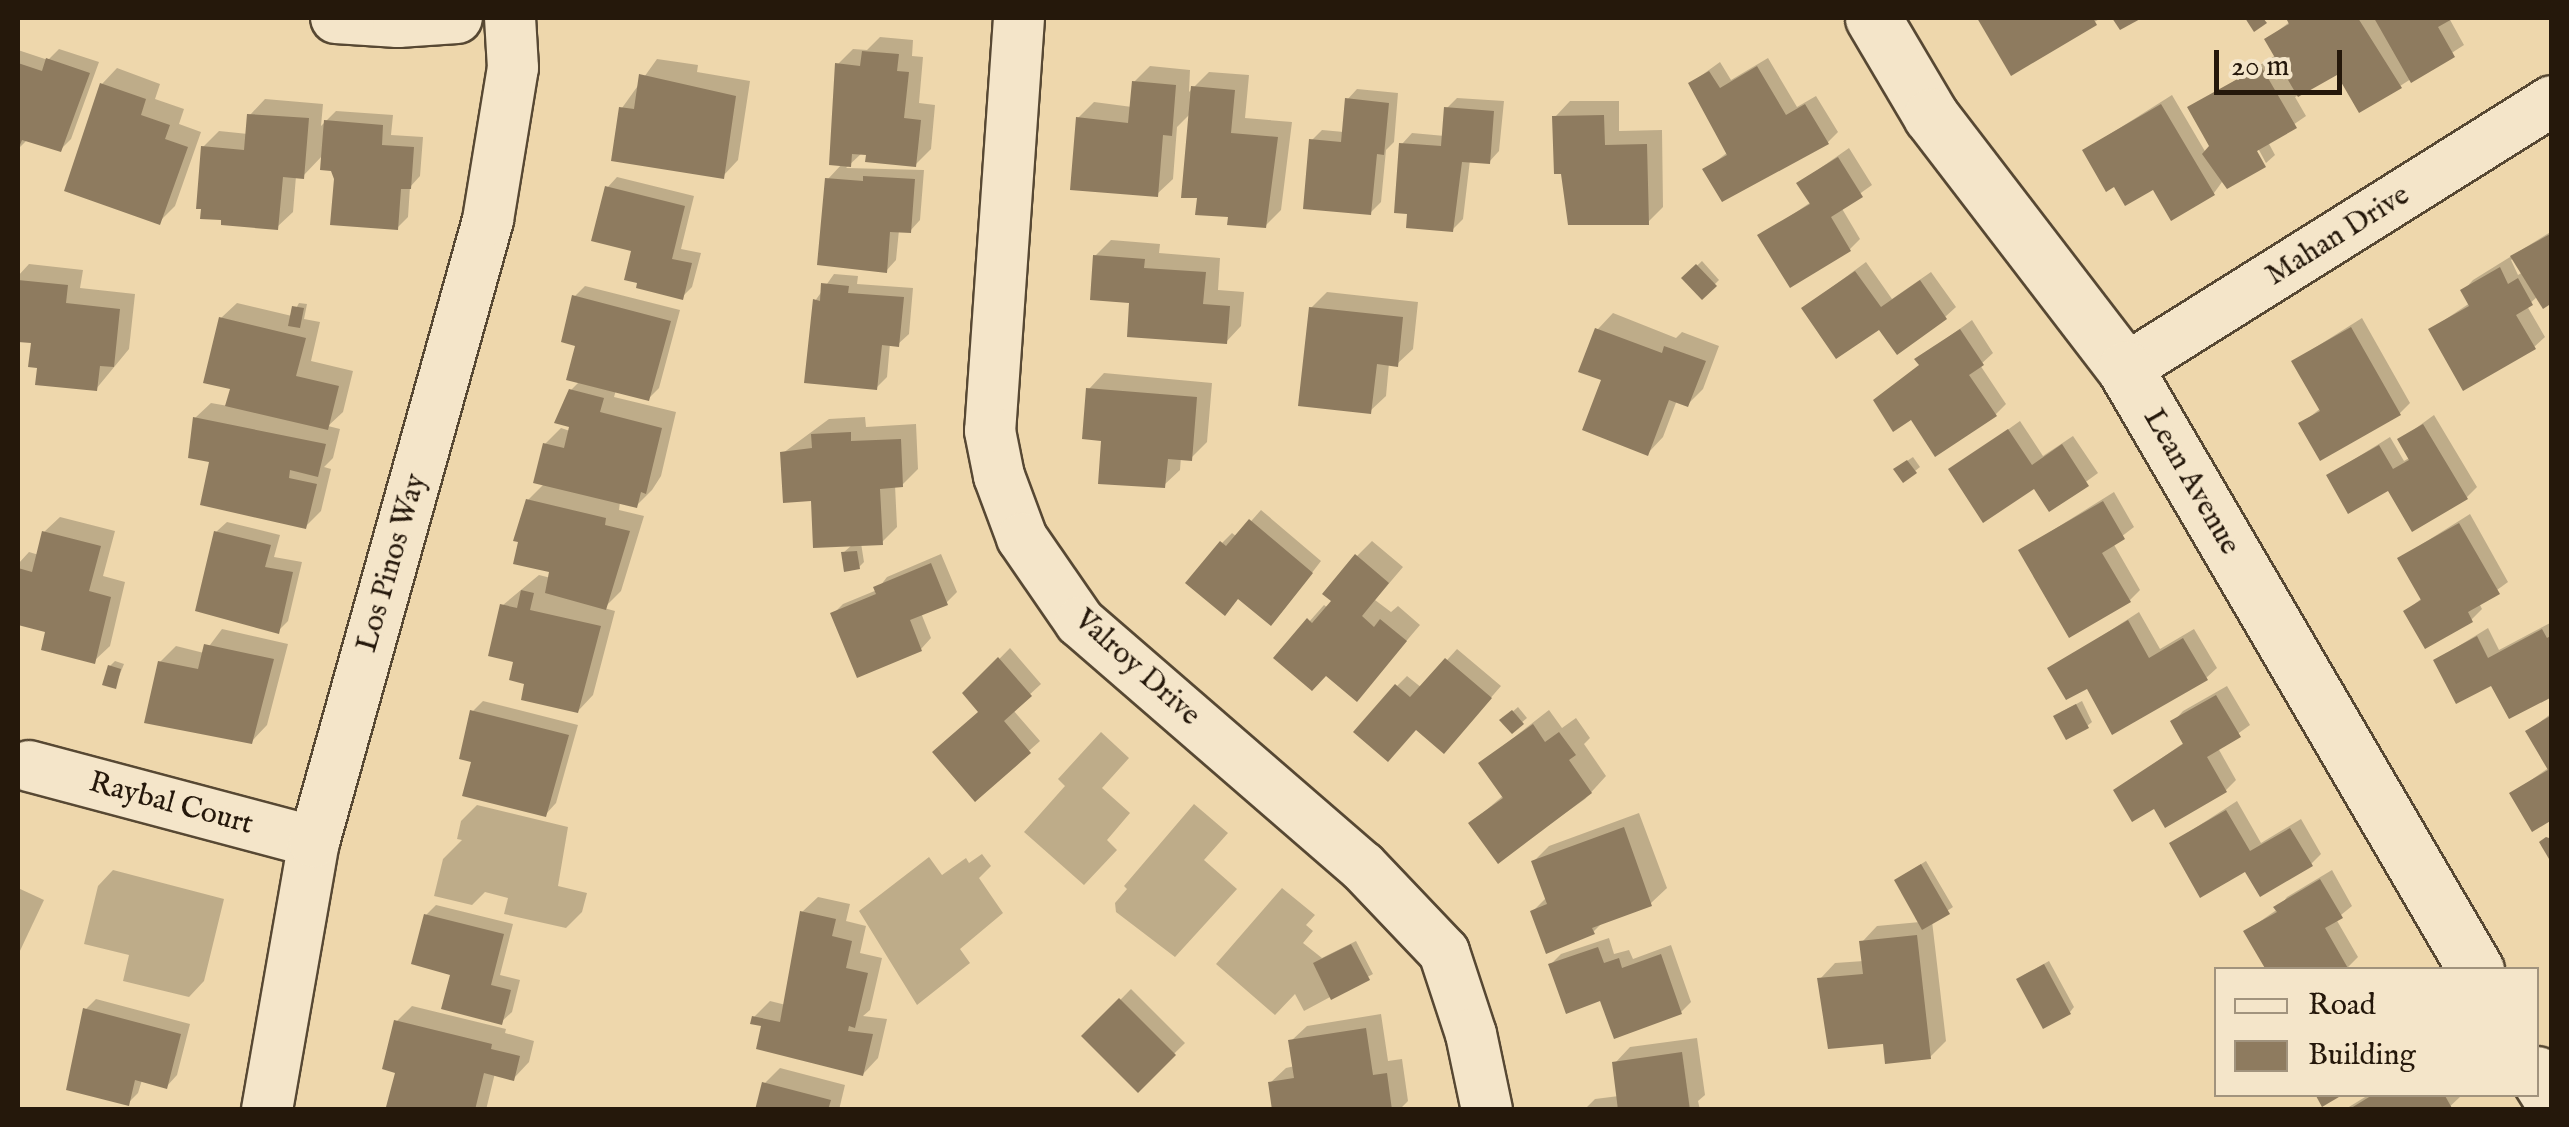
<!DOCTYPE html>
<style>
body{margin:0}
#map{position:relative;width:2569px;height:1127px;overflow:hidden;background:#eed7ac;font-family:"IM FELL English",serif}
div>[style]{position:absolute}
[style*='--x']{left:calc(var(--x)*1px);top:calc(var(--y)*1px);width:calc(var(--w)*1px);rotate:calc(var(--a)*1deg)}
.shadow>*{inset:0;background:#0003}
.building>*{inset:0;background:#8e7b5f}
.roads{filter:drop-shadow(2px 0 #574833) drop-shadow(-2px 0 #574833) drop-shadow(0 2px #574833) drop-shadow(0 -2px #574833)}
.street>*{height:50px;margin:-25px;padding:0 25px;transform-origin:25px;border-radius:25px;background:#f4e5c9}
.secondary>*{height:55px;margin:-27.5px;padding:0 27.5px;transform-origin:27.5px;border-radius:27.5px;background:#f4e5c9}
span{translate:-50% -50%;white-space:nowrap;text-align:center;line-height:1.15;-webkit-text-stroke:8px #f4e5c9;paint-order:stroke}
.street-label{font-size:30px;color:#25180b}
.frame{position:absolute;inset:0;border:20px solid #25180b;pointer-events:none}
.legend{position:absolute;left:2214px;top:967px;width:325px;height:130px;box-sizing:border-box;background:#f4e5c9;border:2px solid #a1937d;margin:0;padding:12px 18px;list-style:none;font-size:30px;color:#25180b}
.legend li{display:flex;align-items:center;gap:20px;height:50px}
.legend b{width:50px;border:2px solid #a1937d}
.scale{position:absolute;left:2214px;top:50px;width:128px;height:45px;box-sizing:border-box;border:5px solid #25180b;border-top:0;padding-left:12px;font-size:30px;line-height:35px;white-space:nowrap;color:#25180b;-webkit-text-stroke:8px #f4e5c9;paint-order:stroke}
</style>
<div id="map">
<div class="shadow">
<i style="clip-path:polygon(1979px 18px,2101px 18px,2011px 72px)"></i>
<i style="clip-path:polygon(2289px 18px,2449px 18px,2464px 45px,2400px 86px,2338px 71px,2295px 97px,2306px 116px,2268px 142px,2275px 155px,2266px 163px,2253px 139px,2214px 193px,2115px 184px,2085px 150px,2172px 95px,2206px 153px,2212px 146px,2191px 108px,2276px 55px,2267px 39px,2291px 21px)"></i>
<i style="clip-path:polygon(880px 37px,913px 40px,912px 56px,923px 57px,919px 103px,935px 105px,931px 149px,915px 165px,863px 152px,846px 168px,924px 170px,920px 220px,910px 231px,899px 230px,896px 260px,886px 271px,828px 179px,842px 164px,838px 64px,853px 49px,867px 50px)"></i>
<i style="clip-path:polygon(59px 49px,99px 62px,71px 139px,60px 150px,28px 139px,18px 149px,18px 50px,48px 60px)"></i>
<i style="clip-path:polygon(1768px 58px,1797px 107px,1816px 96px,1838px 132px,1828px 142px,1705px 170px,1728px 152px,1691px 83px,1720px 62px,1731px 80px)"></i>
<i style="clip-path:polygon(657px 59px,698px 65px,697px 72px,750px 81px,738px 160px,723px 176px,622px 108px)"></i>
<i style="clip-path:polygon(1150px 66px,1190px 70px,1189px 92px,1209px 72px,1249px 75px,1245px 118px,1292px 122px,1281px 210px,1265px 226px,1230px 215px,1199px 196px,1191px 113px,1177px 127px,1173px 179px,1157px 194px,1078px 118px,1094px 102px,1132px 107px,1134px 82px)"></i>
<i style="clip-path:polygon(117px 68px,160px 84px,155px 99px,184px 109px,179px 124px,201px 132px,175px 206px,159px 222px,102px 84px)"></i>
<i style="clip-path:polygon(1357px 89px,1398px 93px,1394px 142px,1386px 150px,1381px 202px,1370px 213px,1312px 140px,1322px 130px,1344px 132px,1347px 100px)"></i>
<i style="clip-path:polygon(1457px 98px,1504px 101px,1499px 151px,1489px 162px,1470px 160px,1463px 219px,1452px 230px,1402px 144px,1412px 133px,1445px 136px,1447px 108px)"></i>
<i style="clip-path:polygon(265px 99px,323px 104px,321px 126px,336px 111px,393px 115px,391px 135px,423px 137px,420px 176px,410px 187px,408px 217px,397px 228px,336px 179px,323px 155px,303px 176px,296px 176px,293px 212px,277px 227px,203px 147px,219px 131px,248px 134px,250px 115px)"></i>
<i style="clip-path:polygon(1570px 101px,1619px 101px,1619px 131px,1662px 130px,1663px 207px,1648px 222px,1555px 117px)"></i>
<i style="clip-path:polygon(1849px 148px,1872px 185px,1841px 207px,1860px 239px,1850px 249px,1761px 236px,1811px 202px,1799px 183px)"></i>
<i style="clip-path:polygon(617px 177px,694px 196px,681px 249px,701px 253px,692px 287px,682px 297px,634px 250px,607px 188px)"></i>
<i style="clip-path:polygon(evenodd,2552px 231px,2552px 301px,2538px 296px,2527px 306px,2545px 337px,2534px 347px,2431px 329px,2470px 303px,2463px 291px,2473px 280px,2552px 231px,2514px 258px,2523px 272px,2518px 275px,2511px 260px,2514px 258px)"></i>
<i style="clip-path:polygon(1111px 240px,1160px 244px,1159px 253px,1220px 258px,1218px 290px,1244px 292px,1241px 326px,1226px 342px,1132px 300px,1095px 256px)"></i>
<i style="clip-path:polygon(1702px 261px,1719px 280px,1702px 297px,1684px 278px)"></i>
<i style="clip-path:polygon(1866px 262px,1892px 299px,1931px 272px,1956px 307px,1945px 317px,1880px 326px,1804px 308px)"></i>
<i style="clip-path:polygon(29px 264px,83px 270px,80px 288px,135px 294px,129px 349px,96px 389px,40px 366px,33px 341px,18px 339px,18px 276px)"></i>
<i style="clip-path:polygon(834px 274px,858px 276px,857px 284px,913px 288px,909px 334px,898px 344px,890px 343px,887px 377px,876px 388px,815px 301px)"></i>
<i style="clip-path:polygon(585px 286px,680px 310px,659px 388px,649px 398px,616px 390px,614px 397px,676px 412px,661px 476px,652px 490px,636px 506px,620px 502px,619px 510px,644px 516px,621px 591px,604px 608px,615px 611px,593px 695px,578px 711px,527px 682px,516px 661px,503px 605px,539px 575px,551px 578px,552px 571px,528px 500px,545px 483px,545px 444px,561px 428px,570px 431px,571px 390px,580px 381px,575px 296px)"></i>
<i style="clip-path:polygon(1327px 292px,1418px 302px,1413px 349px,1397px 364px,1389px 363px,1386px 396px,1370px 411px,1311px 308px)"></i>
<i style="clip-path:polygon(237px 303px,292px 316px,299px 303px,307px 304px,304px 319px,320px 322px,311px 361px,353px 371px,343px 412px,328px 426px,340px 429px,333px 458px,324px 467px,331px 469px,321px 511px,305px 527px,212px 461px,195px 418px,211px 403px,228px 406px,233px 387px,221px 318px)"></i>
<i style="clip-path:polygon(1613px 313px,1676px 338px,1682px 332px,1719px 346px,1703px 389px,1688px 404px,1677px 400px,1663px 437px,1648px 453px,1604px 379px,1582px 371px,1598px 329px)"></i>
<i style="clip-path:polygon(2362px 318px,2410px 403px,2400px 413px,2301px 424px,2321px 408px,2294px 361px)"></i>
<i style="clip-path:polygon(1972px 320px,1993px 353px,1980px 365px,2006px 404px,1995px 415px,1918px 359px)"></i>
<i style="clip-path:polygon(1104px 373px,1212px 383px,1207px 442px,1191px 458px,1181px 457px,1180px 470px,1164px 485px,1104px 439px,1089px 389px)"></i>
<i style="clip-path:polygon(2434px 415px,2477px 487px,2467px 497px,2329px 475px,2390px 437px,2404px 461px,2411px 457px,2401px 439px)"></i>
<i style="clip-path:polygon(865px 417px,866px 427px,916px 424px,918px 469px,902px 485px,895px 485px,897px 527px,882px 542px,861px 543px,864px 562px,859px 567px,843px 553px,853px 544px,813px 498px,783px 453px,829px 419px)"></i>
<i style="clip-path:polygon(2020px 421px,2043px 456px,2073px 436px,2098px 473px,2050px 508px,2034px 486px,1951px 470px)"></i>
<i style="clip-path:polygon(1913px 457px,1920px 467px,1915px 471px,1901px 465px)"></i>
<i style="clip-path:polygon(2114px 492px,2134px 527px,2113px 543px,2140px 590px,2130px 600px,2021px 550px)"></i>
<i style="clip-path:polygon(1261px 510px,1321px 561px,1281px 613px,1222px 543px,1232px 533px,1237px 537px)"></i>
<i style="clip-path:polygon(2470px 514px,2508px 582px,2479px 603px,2482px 609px,2471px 620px,2406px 611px,2422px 598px,2400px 558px)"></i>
<i style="clip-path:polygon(60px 517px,115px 531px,103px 576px,125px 582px,110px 646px,94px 661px,48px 630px,18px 622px,18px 564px,29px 552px,39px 555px,44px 532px)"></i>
<i style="clip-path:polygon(227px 522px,280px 535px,274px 557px,302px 562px,288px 621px,278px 631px,216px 532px)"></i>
<i style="clip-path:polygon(1372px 541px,1403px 567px,1375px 600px,1391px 612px,1398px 606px,1420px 625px,1357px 699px,1326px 673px,1277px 658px,1324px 605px,1328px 608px,1357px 556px)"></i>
<i style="clip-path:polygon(941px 554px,957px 592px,947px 602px,921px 613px,931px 638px,921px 649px,833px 614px,843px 604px,877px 590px,887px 577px)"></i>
<i style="clip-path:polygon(2139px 612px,2160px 649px,2194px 629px,2217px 668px,2206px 678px,2088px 685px,2051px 669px)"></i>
<i style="clip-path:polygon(2552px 622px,2552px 692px,2492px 682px,2436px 660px,2488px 628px,2499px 650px)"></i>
<i style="clip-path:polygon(222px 629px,288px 644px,267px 725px,252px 741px,160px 662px,176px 646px,204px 653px)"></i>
<i style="clip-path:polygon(1010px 648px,1041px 684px,1013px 710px,1040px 741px,975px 799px,981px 712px,965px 694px)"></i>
<i style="clip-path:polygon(1457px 649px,1501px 686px,1454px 740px,1397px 686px,1407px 676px,1422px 688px)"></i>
<i style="clip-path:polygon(115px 661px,124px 664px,115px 686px,110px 666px)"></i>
<i style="clip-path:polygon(2227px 686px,2250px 725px,2218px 748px,2236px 780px,2226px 790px,2155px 806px,2116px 790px,2185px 742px,2173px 722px,2183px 711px)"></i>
<i style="clip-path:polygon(483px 701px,578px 725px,556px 803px,546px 814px,474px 760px,473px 711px)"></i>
<i style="clip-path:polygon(2082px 701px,2092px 722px,2087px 726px,2061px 712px)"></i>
<i style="clip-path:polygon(1518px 707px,1527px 718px,1512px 731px,1503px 720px)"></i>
<i style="clip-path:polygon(1549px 710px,1562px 728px,1576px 718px,1590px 738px,1584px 744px,1606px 776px,1585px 799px,1498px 861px,1471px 823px,1504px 795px,1481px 763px)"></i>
<i style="clip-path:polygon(2552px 713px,2552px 817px,2512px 793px,2550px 767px,2528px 731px)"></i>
<i style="clip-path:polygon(1101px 732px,1129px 758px,1102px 788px,1130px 813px,1107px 840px,1117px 850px,1084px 885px,1024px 832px,1065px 786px,1058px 779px)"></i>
<i style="clip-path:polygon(2237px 801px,2261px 843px,2301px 819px,2321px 854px,2311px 864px,2246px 868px,2172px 843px)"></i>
<i style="clip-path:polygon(1194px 804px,1228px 833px,1204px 860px,1237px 889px,1175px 957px,1116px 912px,1115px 903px,1127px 889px,1124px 886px)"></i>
<i style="clip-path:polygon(477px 805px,568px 827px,558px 886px,587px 893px,582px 912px,566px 928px,504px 914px,508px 898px,485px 892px,472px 905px,434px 896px,443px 859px,462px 840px,457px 839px,461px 821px)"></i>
<i style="clip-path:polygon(1639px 813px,1667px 888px,1651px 903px,1605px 920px,1593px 932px,1533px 911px,1547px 897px,1534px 861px,1549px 846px)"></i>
<i style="clip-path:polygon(982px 854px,991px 866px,979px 878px,1003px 913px,960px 949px,970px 963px,917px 1005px,859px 911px,929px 857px,942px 875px,966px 858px,969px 863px)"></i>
<i style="clip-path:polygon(1926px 861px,1953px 907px,1932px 921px,1946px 1041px,1930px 1057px,1885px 1041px,1820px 979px,1835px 963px,1864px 961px,1862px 942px,1877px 926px,1920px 922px,1902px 876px)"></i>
<i style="clip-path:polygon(113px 870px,224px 899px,204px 981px,189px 997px,123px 981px,129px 955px,84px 944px,98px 886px)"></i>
<i style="clip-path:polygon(2332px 870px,2352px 906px,2336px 919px,2358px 957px,2347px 968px,2246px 931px,2278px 909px,2287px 897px)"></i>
<i style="clip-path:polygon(18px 888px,44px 900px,18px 955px)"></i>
<i style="clip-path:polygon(1282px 888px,1315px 915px,1306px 925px,1313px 931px,1303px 943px,1322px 958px,1356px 941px,1373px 974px,1304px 1011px,1295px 994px,1275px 1015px,1216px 964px)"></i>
<i style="clip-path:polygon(818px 897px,850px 904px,846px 921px,866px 926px,860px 953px,882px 958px,870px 1010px,863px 1016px,887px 1019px,878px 1058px,863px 1074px,754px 1017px,770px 1001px,786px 1005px,802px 912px)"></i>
<i style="clip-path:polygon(436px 905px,513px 924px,500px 975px,520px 980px,512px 1012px,501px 1022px,453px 973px,426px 915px)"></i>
<i style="clip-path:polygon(1609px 938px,1614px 954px,1629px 950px,1633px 959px,1671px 945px,1691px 1002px,1681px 1012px,1602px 998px,1551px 964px,1561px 954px)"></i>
<i style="clip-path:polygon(2049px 961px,2074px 1007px,2070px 1012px,2024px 975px)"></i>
<i style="clip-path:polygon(1131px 989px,1185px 1043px,1138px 1089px,1085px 1036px)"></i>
<i style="clip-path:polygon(96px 999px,190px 1024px,177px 1075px,167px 1086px,142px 1080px,138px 1093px,128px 1103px,86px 1009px)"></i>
<i style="clip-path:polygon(412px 1006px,506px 1029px,505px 1033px,534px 1041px,529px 1062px,514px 1078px,495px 1073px,486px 1110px,392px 1110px,398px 1071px,396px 1022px)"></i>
<i style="clip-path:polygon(1381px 1014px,1388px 1061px,1402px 1059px,1408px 1101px,1399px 1110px,1274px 1110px,1270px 1083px,1286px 1068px,1295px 1066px,1291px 1041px,1307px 1026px)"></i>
<i style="clip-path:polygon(1697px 1038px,1705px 1095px,1698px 1101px,1700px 1110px,1584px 1110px,1595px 1099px,1619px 1096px,1615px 1063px,1630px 1047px)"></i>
<i style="clip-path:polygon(780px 1068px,845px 1085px,839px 1110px,758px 1110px,764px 1084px)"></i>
<i style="clip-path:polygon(2370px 1094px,2460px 1094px,2461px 1096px,2446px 1110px,2344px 1110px)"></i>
</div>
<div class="building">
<i style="clip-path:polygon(1977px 18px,2093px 18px,2097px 25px,2011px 76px)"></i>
<i style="clip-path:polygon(2112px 18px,2142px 18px,2120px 30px)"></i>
<i style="clip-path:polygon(2245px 18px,2263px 18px,2267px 23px,2254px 32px)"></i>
<i style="clip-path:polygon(2286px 18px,2358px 18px,2402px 88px,2359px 113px,2337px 75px,2298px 97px,2264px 39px,2289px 24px)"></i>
<i style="clip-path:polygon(2374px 18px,2454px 18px,2438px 27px,2455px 57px,2411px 83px)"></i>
<i style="clip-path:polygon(862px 51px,899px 54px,897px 71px,909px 72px,904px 118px,921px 120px,916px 167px,865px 162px,866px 155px,852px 154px,851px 167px,829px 165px,835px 63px,860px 66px)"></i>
<i style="clip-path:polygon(46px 58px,90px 73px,61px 152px,22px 140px,18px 150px,18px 63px,42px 71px)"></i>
<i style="clip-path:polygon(1757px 66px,1786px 115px,1805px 104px,1829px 144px,1722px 202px,1702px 169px,1727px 155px,1688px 83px,1709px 71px,1720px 88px)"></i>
<i style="clip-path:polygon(2261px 66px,2297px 128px,2257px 151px,2266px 167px,2227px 189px,2202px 154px,2209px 146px,2187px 107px)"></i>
<i style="clip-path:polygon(639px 74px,736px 96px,724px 179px,611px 161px,619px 107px,634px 109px)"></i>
<i style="clip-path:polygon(1132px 81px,1176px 85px,1172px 136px,1163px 135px,1158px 197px,1070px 190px,1076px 117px,1128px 123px)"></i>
<i style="clip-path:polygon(100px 83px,146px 99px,141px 115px,170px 125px,165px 139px,188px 147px,160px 225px,64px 191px)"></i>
<i style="clip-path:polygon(1191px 86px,1235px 90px,1231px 133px,1278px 137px,1266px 228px,1227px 225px,1228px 217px,1195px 215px,1197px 198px,1181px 198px)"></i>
<i style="clip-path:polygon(1345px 98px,1389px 103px,1384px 155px,1377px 154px,1371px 215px,1303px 209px,1309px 139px,1341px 142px)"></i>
<i style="clip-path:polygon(2161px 104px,2215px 195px,2171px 221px,2153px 190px,2125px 206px,2114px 187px,2106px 192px,2082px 150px)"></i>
<i style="clip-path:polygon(1444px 107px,1494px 111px,1490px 164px,1462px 162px,1453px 232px,1406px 228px,1407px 214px,1394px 213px,1399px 143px,1441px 146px)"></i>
<i style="clip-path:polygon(247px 114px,309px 118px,304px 179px,283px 177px,278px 230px,221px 225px,221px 220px,200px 219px,201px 209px,196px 209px,201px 146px,244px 150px)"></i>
<i style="clip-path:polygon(1604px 115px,1605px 145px,1647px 144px,1649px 225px,1568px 225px,1561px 174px,1554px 174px,1552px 116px)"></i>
<i style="clip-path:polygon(324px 120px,383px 125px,382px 145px,414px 147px,411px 189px,401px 189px,398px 230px,330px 225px,334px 179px,331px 171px,320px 170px)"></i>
<i style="clip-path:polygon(1838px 157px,1863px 197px,1831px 217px,1851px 251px,1790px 288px,1757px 235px,1810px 204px,1796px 183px)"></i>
<i style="clip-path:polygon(863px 176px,915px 179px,911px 233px,890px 232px,887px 273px,817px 265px,825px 178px,863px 181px)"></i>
<i style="clip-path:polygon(605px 186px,685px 206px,672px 259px,692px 263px,683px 300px,636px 288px,637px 283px,624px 280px,631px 251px,591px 241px)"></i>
<i style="clip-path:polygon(2552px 233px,2552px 303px,2543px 309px,2510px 256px)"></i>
<i style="clip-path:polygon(1093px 255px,1145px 259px,1144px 268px,1206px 272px,1203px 304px,1230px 306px,1227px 344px,1127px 337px,1129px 303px,1090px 300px)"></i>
<i style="clip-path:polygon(1696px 264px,1717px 286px,1702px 300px,1681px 278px)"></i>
<i style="clip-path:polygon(2500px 267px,2508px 284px,2518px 278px,2533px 305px,2516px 315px,2536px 349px,2463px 391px,2428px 329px,2469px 306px,2460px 290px)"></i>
<i style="clip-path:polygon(1855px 271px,1881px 307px,1920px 280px,1947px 319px,1897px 355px,1879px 330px,1836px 359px,1801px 308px)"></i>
<i style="clip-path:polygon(18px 280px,68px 285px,66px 303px,120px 309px,114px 367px,100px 366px,97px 391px,35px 385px,37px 368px,28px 367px,31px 343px,18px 342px)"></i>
<i style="clip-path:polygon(821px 283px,849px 286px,848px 293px,904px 297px,899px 347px,882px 345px,877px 390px,804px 383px,813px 299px,820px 301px)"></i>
<i style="clip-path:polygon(572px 295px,671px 321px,649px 401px,566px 380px,575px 346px,561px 342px)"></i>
<i style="clip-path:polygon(292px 306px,304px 308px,300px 328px,288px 326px)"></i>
<i style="clip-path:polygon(1309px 307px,1403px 317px,1398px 367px,1377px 364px,1371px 414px,1298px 406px)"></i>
<i style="clip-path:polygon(219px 317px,306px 338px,296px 376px,339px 386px,328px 430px,225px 406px,230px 389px,203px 383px)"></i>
<i style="clip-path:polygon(2351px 327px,2401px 415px,2320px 461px,2298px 423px,2320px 411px,2291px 361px)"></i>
<i style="clip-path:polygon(1595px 328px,1662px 353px,1664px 346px,1706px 361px,1688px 407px,1669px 400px,1648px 456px,1582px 430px,1601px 380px,1578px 372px)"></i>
<i style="clip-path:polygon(1960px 329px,1984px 365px,1969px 375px,1997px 416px,1935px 457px,1911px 420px,1893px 432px,1873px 400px,1919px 365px,1914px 359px)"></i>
<i style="clip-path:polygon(1086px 388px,1197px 397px,1192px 461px,1168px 459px,1165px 488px,1098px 484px,1101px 441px,1082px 439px)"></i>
<i style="clip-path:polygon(569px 389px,604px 398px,600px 412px,662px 428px,646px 494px,641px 492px,637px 508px,533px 483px,543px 443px,564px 448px,569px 427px,554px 423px)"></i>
<i style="clip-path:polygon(193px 417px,326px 444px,318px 477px,290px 470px,289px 478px,317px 484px,306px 529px,200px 505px,209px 462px,188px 458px)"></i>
<i style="clip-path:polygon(2423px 424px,2468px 499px,2412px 532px,2388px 491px,2348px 514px,2326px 475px,2379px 445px,2393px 469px,2409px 460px,2397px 439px)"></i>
<i style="clip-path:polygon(2008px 429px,2032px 465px,2062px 444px,2089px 486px,2049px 512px,2034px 489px,1983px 523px,1948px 469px)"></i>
<i style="clip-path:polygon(851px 432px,851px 441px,901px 439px,903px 487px,880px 489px,883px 545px,813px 548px,811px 501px,783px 503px,780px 452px,812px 448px,811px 434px)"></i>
<i style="clip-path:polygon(1907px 460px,1917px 473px,1903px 483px,1893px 469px)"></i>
<i style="clip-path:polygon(526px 499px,606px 518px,605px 525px,630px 531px,606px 610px,545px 593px,549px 572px,513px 564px,518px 542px,513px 541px)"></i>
<i style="clip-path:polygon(2103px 501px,2125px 539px,2102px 553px,2131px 602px,2069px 638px,2018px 550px)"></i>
<i style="clip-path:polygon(1249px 519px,1313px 573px,1271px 626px,1238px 599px,1225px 616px,1185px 583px,1220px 541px,1226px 546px)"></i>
<i style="clip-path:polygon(2459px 523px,2500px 594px,2468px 612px,2473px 622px,2425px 649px,2403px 611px,2421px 600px,2397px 558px)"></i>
<i style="clip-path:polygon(42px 531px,101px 546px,89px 591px,111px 597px,95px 664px,41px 650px,45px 632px,18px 625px,18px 568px,32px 572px)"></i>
<i style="clip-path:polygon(214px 531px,271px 545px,265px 567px,293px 572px,279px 634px,195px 611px)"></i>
<i style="clip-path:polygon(857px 551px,860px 569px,844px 572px,841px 552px)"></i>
<i style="clip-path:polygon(1355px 554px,1389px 583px,1362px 616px,1374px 627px,1380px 619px,1407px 641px,1357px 702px,1326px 676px,1312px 691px,1273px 658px,1307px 618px,1312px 623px,1331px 601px,1322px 594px)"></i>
<i style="clip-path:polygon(931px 563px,948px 605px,910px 620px,922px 651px,857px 678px,830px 613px,876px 594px,873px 587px)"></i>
<i style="clip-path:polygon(521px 590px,534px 593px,530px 610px,601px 626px,578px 713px,521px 700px,524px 684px,509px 680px,513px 662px,488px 656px,500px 604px,517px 608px)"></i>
<i style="clip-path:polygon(2128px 620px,2149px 658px,2183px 638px,2208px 680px,2112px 735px,2087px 689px,2066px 700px,2047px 668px)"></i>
<i style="clip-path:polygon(2542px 629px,2547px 638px,2552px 635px,2552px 697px,2509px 719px,2491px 686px,2456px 704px,2433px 660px,2477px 636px,2488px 658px)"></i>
<i style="clip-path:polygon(204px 644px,274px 659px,252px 744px,144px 723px,158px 661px,198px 669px)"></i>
<i style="clip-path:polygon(998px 657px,1032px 696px,1004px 721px,1031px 753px,975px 802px,932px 752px,978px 712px,962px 693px)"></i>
<i style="clip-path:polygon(1445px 658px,1492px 698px,1444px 754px,1416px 730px,1388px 762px,1353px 732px,1395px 684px,1410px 697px)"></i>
<i style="clip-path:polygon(108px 665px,121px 669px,116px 689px,102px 685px)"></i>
<i style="clip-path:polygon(2216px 695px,2241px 737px,2207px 757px,2227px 792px,2165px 828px,2154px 809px,2132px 822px,2113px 790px,2183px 744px,2170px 721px)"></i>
<i style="clip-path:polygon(2076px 704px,2089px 728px,2066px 740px,2053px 716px)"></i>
<i style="clip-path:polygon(470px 710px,569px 735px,546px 817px,462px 796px,471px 762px,459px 759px)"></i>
<i style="clip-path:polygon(1512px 710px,1524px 724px,1512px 734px,1499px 720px)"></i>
<i style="clip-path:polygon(2552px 715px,2552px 820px,2532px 832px,2509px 793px,2548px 770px,2525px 731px)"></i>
<i style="clip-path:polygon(1533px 724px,1545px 742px,1559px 732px,1576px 755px,1569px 760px,1592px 793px,1498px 864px,1468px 823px,1503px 798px,1478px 763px)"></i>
<i style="clip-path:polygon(2226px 810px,2250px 851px,2290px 828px,2313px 866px,2260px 897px,2245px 872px,2200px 898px,2169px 843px)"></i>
<i style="clip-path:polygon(1624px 827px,1652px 906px,1592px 928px,1595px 934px,1546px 954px,1530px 911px,1547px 904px,1531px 861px)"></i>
<i style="clip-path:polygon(2546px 837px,2552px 839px,2552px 864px,2539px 842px)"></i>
<i style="clip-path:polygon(1921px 864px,1950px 914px,1922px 930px,1894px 880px)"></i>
<i style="clip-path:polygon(2320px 879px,2343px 918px,2325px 928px,2349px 970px,2266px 970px,2243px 931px,2277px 912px,2273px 907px)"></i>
<i style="clip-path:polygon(800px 911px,836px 919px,832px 936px,852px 941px,846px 968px,868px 973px,855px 1028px,849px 1026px,848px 1031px,873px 1034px,863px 1076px,756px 1049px,761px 1026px,750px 1024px,752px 1016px,780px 1022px)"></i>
<i style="clip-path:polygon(424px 914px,504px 934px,491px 985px,511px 990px,502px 1025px,441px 1009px,450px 975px,411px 964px)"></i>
<i style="clip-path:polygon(1917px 935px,1931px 1059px,1885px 1064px,1883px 1044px,1828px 1049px,1817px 978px,1863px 974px,1859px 941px)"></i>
<i style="clip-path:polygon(1351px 944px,1370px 980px,1331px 1000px,1313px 963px)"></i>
<i style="clip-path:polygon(1598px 947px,1604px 963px,1619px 958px,1622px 968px,1661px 954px,1682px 1014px,1614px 1039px,1600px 1001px,1566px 1014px,1548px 964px)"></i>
<i style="clip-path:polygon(2044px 964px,2071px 1014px,2043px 1029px,2016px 979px)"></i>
<i style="clip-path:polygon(1119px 998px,1176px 1055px,1138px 1093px,1081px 1036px)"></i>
<i style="clip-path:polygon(83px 1008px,181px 1034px,167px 1089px,135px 1080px,129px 1106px,66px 1090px)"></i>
<i style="clip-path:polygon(394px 1020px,492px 1044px,491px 1049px,520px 1056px,514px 1081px,484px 1073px,475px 1110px,386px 1107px,395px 1073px,382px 1069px)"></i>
<i style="clip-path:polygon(1366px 1028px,1373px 1075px,1387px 1073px,1392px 1110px,1272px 1110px,1268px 1082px,1294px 1078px,1288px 1040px)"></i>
<i style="clip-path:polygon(1682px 1052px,1690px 1110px,1618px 1110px,1612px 1062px)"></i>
<i style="clip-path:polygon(762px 1082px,831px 1100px,828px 1110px,755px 1110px)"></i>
<i style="clip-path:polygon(2315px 1094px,2344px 1094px,2322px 1107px)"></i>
<i style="clip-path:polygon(2374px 1094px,2444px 1094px,2453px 1110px,2348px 1110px)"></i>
</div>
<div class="roads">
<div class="street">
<i style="--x:336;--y:18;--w:62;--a:3.7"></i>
<i style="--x:398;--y:22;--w:59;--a:-3.9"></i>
<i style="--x:1019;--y:18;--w:414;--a:94"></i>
<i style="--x:990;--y:431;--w:46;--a:78.7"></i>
<i style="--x:999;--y:476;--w:66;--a:69.6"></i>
<i style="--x:1022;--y:538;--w:102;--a:55.4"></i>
<i style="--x:1080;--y:622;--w:373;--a:40.9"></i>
<i style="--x:1362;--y:866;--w:119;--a:46.4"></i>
<i style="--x:1444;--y:952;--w:86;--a:71.8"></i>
<i style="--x:1471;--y:1034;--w:78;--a:78.1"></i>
<i style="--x:2125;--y:369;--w:504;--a:-32.11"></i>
<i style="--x:29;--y:766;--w:295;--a:14.9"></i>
<i style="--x:267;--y:1110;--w:272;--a:-80.1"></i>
<i style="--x:314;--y:842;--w:646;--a:-74.37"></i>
<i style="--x:488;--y:220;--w:154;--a:-80.7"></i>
<i style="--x:513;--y:68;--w:50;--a:-93.4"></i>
</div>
<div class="secondary">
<i style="--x:1873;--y:18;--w:114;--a:59.4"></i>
<i style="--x:1931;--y:116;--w:319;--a:52.5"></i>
<i style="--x:2125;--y:369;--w:696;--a:59.71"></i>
<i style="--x:2536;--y:1074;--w:31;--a:58"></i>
</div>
</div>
<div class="street-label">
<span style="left:2338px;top:236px;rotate:-32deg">Mahan Drive</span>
<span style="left:2191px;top:482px;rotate:60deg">Lean Avenue</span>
<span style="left:392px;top:563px;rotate:-74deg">Los Pinos Way</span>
<span style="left:1137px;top:668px;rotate:42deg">Valroy Drive</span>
<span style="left:171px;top:804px;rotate:15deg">Raybal Court</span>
</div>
<div class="frame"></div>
<ul class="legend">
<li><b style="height:12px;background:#f4e5c9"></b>Road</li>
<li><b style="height:28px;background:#8e7b5f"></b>Building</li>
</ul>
<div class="scale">20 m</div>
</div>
